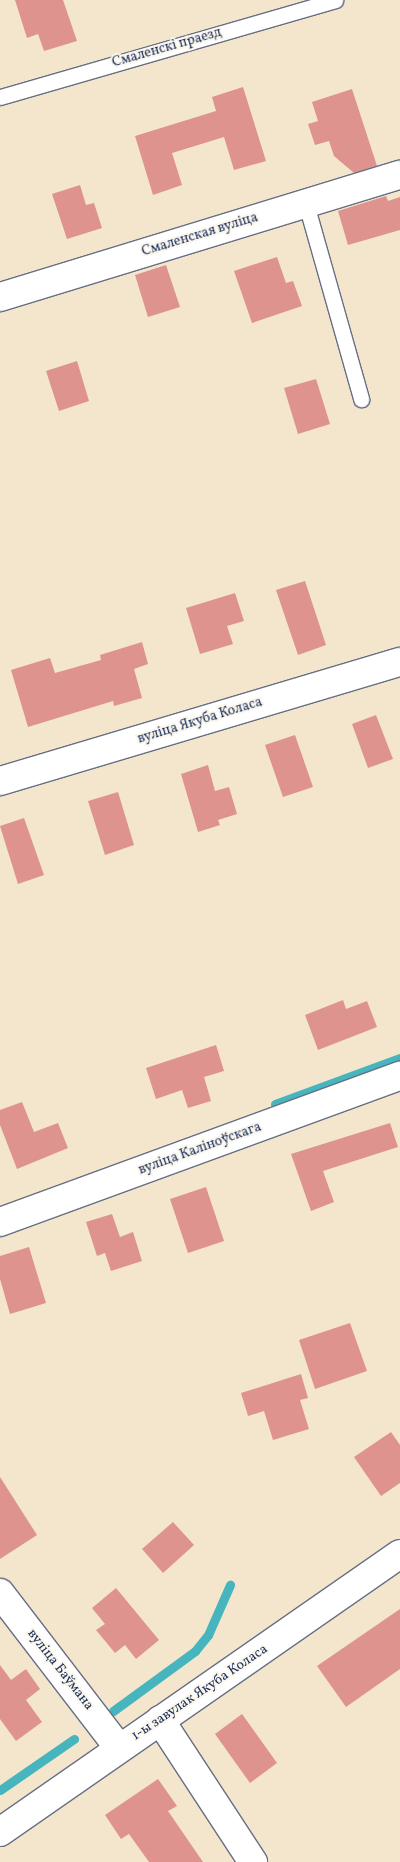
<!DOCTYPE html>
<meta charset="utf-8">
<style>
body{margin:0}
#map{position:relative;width:400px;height:1862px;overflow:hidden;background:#f3e6cc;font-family:Vollkorn,serif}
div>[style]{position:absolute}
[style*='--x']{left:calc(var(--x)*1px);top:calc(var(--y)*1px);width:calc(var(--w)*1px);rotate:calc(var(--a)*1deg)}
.stream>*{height:9px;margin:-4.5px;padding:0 4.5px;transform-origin:4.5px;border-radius:4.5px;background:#46b5be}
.building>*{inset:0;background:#de938f}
.roads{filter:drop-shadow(1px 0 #676f84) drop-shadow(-1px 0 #676f84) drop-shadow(0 1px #676f84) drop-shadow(0 -1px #676f84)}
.lane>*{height:15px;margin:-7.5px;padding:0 7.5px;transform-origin:7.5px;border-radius:7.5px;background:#fff}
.street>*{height:28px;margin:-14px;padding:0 14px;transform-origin:14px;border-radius:14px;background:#fff}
span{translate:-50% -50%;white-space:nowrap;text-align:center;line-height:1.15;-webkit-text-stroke:4px #fbf7ec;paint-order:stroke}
.street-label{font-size:14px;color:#1b2f5e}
</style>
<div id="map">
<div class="stream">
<i style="--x:275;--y:1104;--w:133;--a:-20.2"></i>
<i style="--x:113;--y:1711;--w:102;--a:-36.2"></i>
<i style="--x:195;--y:1651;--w:21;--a:-51"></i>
<i style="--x:208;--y:1635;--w:55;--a:-66.3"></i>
<i style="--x:0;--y:1790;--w:90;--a:-34.6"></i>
</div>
<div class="building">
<i style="clip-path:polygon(15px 0,63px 0,77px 41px,44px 51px,38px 34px,27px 38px)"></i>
<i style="clip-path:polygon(243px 87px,266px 161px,234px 170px,224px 137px,172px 153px,182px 185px,153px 195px,135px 136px,216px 111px,212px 97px)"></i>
<i style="clip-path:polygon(352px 89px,377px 166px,354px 173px,334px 156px,329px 141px,315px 145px,308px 124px,318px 121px,312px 102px)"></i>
<i style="clip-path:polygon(80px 185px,86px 205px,94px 203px,102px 228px,67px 239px,52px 194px)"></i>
<i style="clip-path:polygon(386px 196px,388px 201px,400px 197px,400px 230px,348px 245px,338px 211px)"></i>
<i style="clip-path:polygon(277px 257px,286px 283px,293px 281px,302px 306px,252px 323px,234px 271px)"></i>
<i style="clip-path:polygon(166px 265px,180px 307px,148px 317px,135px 275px)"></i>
<i style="clip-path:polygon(77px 361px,89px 401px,59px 411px,46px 371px)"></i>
<i style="clip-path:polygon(316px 379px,330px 424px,298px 434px,284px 388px)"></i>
<i style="clip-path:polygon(305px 581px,326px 645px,298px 655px,276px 590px)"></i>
<i style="clip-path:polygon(235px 593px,244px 621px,227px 626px,233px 644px,200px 654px,186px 608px)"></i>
<i style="clip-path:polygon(142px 642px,148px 664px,134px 669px,142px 698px,114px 706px,113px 701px,28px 727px,11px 670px,50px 658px,55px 673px,101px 660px,100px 655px)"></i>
<i style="clip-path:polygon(376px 715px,393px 759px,368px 768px,352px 724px)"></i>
<i style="clip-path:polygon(295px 735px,313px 787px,283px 797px,265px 745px)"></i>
<i style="clip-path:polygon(208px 765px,215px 791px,229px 787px,237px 814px,218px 820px,220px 825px,198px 832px,181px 774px)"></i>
<i style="clip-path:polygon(118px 792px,134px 845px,105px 855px,88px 801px)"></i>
<i style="clip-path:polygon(24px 818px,44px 875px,18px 884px,0 826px)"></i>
<i style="clip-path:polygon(343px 1000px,346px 1009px,367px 1001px,377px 1027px,318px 1050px,305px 1015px)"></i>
<i style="clip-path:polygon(216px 1045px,224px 1071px,204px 1077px,211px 1101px,188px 1108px,182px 1090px,156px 1099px,146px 1068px)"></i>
<i style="clip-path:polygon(22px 1102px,34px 1132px,58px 1123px,68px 1148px,17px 1169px,0 1125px,0 1110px)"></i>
<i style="clip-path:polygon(390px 1123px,398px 1147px,323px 1171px,334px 1202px,311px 1211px,291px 1154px)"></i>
<i style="clip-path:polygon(206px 1187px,224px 1241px,188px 1253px,170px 1199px)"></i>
<i style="clip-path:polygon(112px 1214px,120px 1237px,133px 1232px,142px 1261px,111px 1271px,105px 1253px,97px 1256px,86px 1222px)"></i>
<i style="clip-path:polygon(29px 1247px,46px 1303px,10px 1314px,0 1279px,0 1256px)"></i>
<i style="clip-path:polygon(350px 1323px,367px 1371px,315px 1389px,299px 1340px)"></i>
<i style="clip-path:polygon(301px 1374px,308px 1398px,300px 1400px,309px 1429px,273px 1440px,264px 1411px,248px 1416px,241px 1393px)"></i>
<i style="clip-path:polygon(391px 1432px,400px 1445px,400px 1483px,381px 1496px,354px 1457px)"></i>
<i style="clip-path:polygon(0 1477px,37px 1535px,0 1559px)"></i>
<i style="clip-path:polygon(173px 1522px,194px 1545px,163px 1573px,142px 1549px)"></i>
<i style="clip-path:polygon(116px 1588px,159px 1640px,136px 1659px,125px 1645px,115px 1653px,96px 1630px,105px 1624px,92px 1608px)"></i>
<i style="clip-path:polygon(400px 1609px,400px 1669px,346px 1707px,317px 1666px)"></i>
<i style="clip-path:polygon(0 1665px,11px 1680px,26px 1669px,40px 1689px,26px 1700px,42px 1722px,16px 1741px,0 1719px)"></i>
<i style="clip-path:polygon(242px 1714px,277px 1763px,250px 1783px,215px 1734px)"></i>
<i style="clip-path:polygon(158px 1779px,177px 1806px,168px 1811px,203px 1862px,149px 1862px,129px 1834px,121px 1839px,105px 1815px)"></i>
</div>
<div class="roads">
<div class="lane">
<i style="--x:0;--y:97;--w:349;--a:-16.1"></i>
<i style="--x:306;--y:204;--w:203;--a:74.2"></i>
</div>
<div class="street">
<i style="--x:0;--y:297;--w:418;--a:-17"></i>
<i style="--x:0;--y:781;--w:417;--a:-16.6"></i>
<i style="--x:0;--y:1222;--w:426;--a:-20.1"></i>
<i style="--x:0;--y:1593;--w:195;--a:52.5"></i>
<i style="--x:160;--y:1720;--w:170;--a:56.8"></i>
<i style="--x:0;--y:1832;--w:487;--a:-34.8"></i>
</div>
</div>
<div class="street-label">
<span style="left:167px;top:48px;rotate:-16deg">Смаленскі праезд</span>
<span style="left:200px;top:235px;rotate:-17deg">Смаленская вуліца</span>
<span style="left:200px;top:721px;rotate:-17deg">вуліца Якуба Коласа</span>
<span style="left:200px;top:1149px;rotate:-20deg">вуліца Каліноўскага</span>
<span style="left:60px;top:1670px;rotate:52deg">вуліца Баўмана</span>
<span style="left:200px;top:1693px;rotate:-34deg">1-ы завулак Якуба Коласа</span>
</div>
</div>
